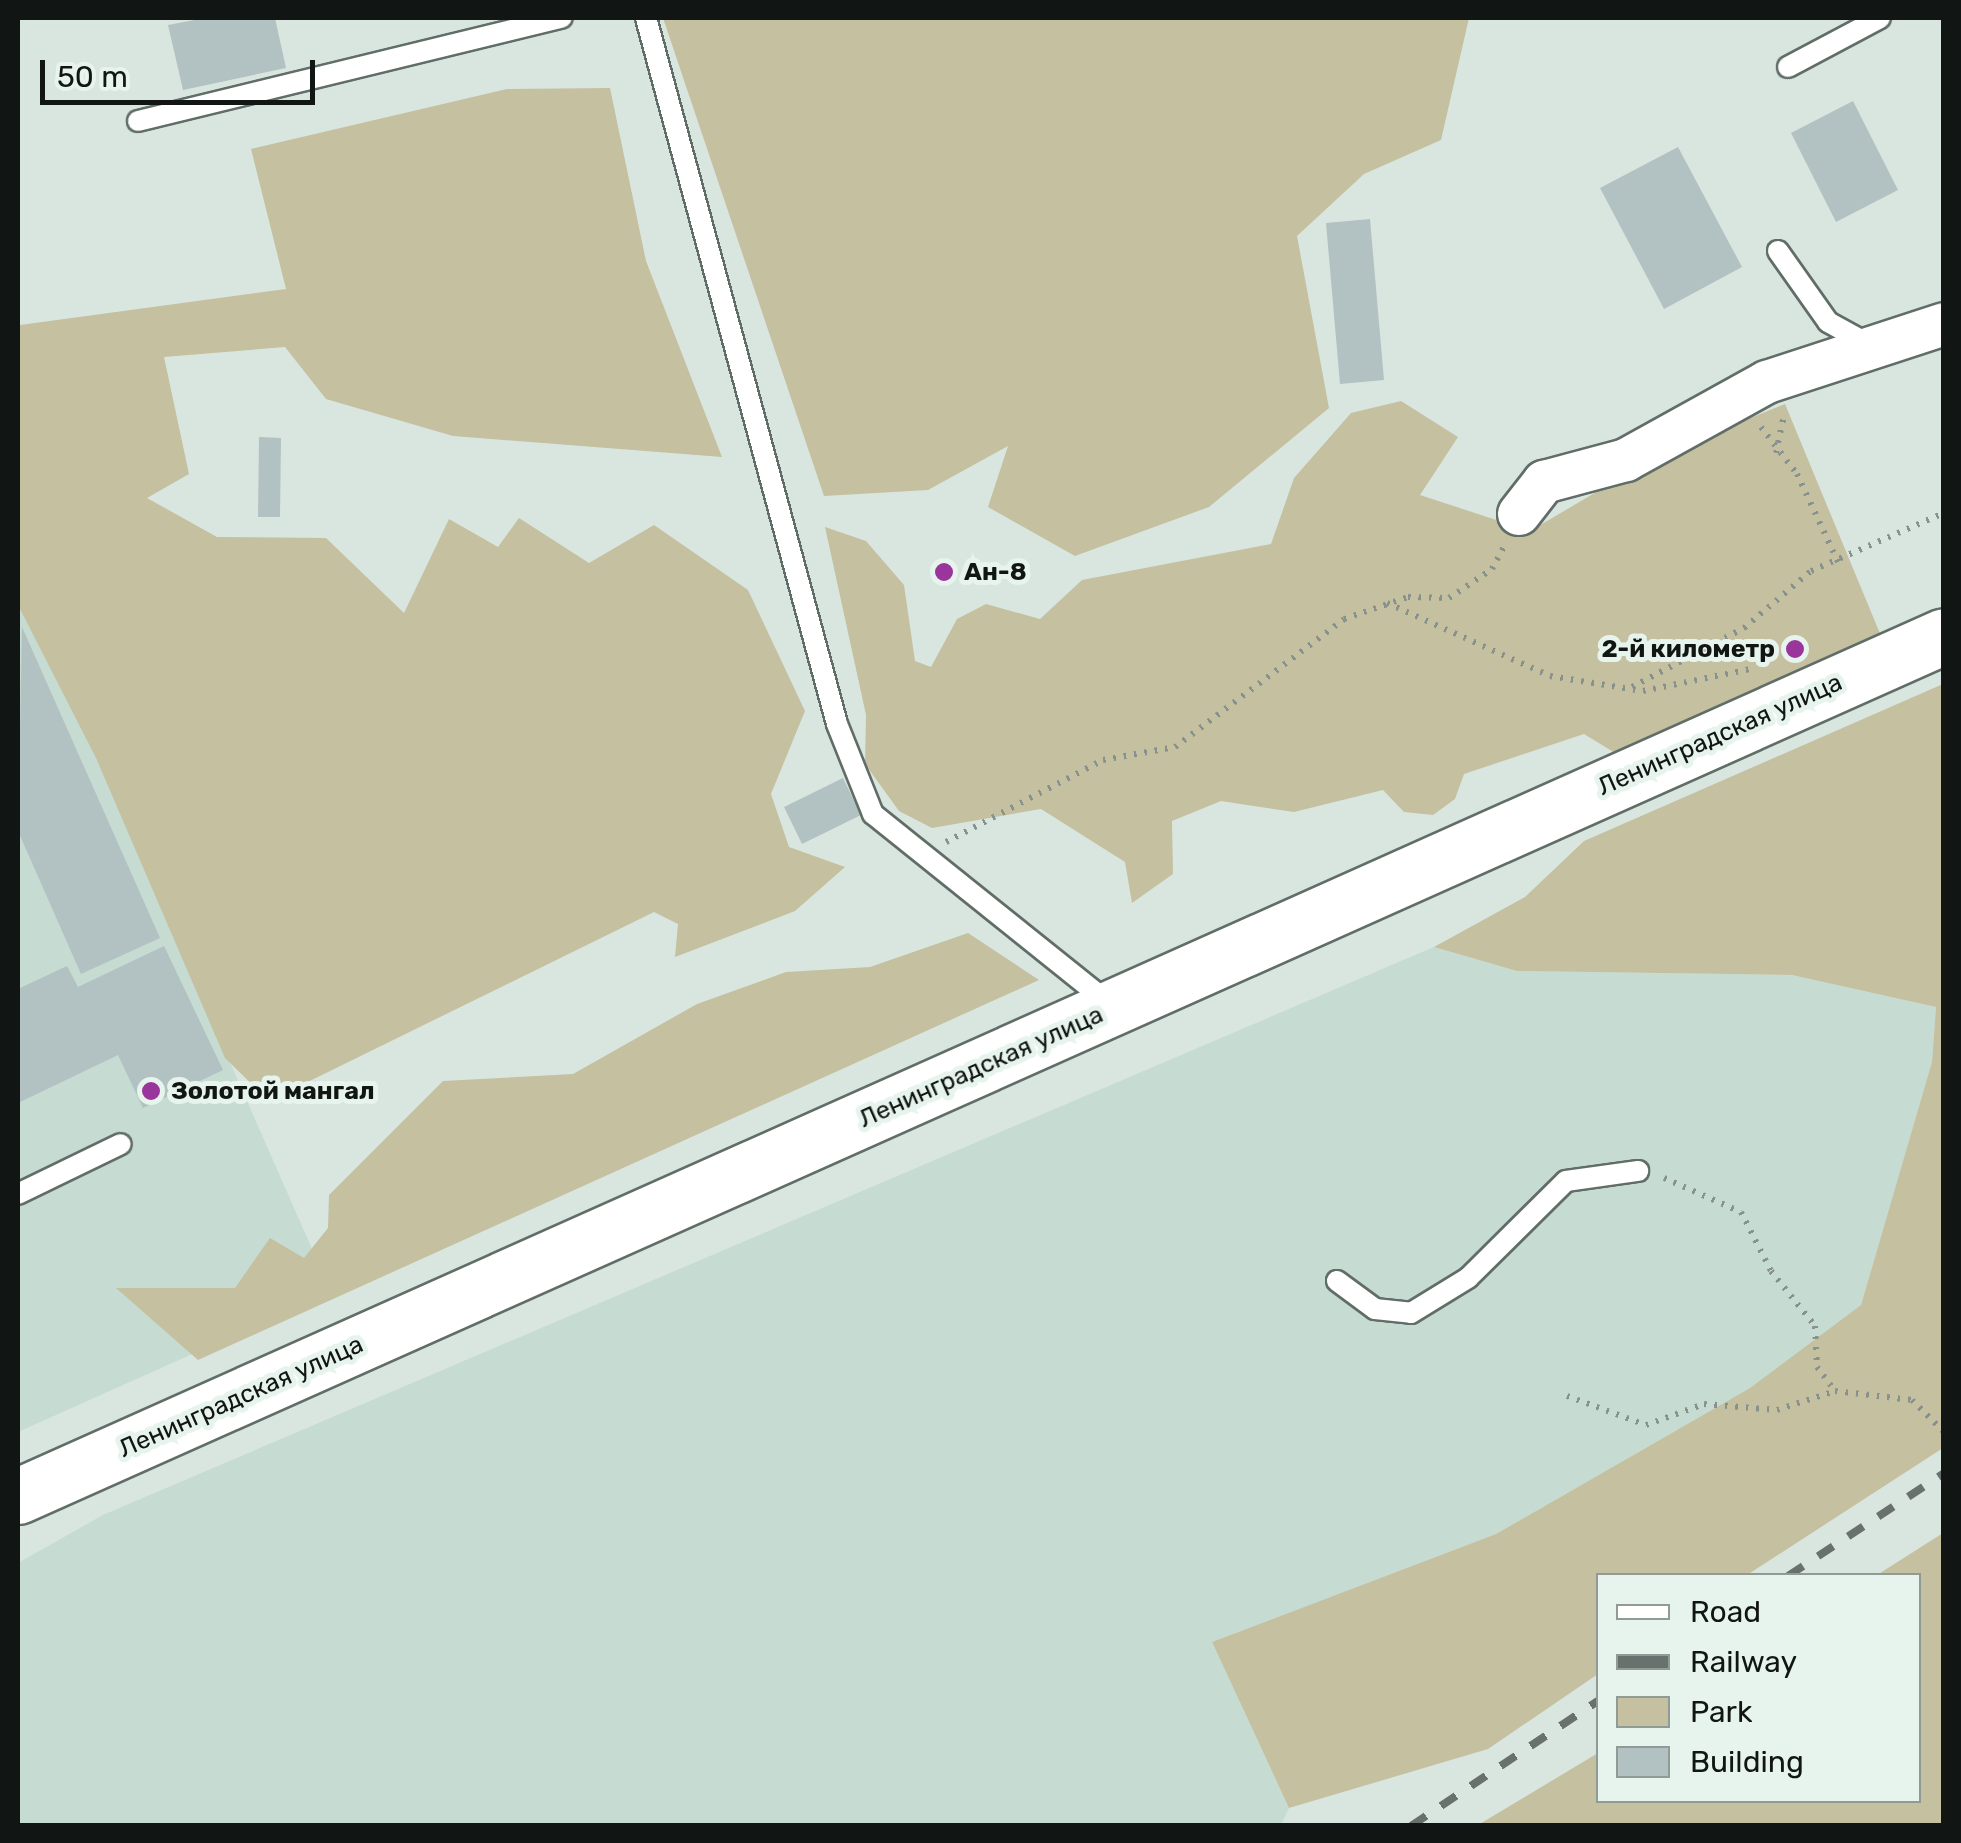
<!DOCTYPE html>
<meta charset="utf-8">
<style>
body{margin:0}
#map{position:relative;width:1961px;height:1843px;overflow:hidden;background:#d9e6e0;font-family:Rubik,sans-serif}
div>[style]{position:absolute}
[style*='--x']{left:calc(var(--x)*1px);top:calc(var(--y)*1px);width:calc(var(--w)*1px);rotate:calc(var(--a)*1deg)}
.built>*{inset:0;background:#c6dbd1}
.green>*{inset:0;background:#c4c0a0}
.building>*{inset:0;background:#b2c1c1}
.path>*{height:6px;margin-top:-3px;transform-origin:0;background:repeating-linear-gradient(90deg,#88928d 0 2.5px,transparent 0 10.5px)}
.roads{filter:drop-shadow(2px 0 #616d67) drop-shadow(-2px 0 #616d67) drop-shadow(0 2px #616d67) drop-shadow(0 -2px #616d67)}
.lane>*{height:20px;margin:-10px;padding:0 10px;transform-origin:10px;border-radius:10px;background:#fff}
.street>*{height:42px;margin:-21px;padding:0 21px;transform-origin:21px;border-radius:21px;background:#fff}
.secondary>*{height:55px;margin:-27.5px;padding:0 27.5px;transform-origin:27.5px;border-radius:27.5px;background:#fff}
.rail>*{height:8px;margin-top:-4px;transform-origin:0;background:repeating-linear-gradient(90deg,#69716e 0 18px,transparent 0 36px)}
.dots>*{width:28px;height:28px;translate:-50% -50%;box-sizing:border-box;border:5px solid #e6f4ed;border-radius:50%}
span{translate:-50% -50%;white-space:nowrap;text-align:center;line-height:1.15;-webkit-text-stroke:10px #e6f4ed;paint-order:stroke}
.poi-label{font-size:25px;color:#111513;font-weight:700}
.left{translate:0 -50%;text-align:left}
.right{translate:-100% -50%;text-align:right}
.street-label{font-size:25px;color:#111513}
.frame{position:absolute;inset:0;border:20px solid #111513;pointer-events:none}
.legend{position:absolute;left:1596px;top:1573px;width:325px;height:230px;box-sizing:border-box;background:#e6f4ed;border:2px solid #919b96;margin:0;padding:12px 18px;list-style:none;font-size:30px;color:#111513}
.legend li{display:flex;align-items:center;gap:20px;height:50px}
.legend b{width:50px;border:2px solid #919b96}
.scale{position:absolute;left:40px;top:60px;width:275px;height:45px;box-sizing:border-box;border:5px solid #111513;border-top:0;padding-left:12px;font-size:30px;line-height:35px;white-space:nowrap;color:#111513;-webkit-text-stroke:8px #e6f4ed;paint-order:stroke}
</style>
<div id="map">
<div class="built">
<i style="clip-path:polygon(18px 598px,34px 617px,331px 1292px,18px 1432px)"></i>
<i style="clip-path:polygon(1434px 947px,1517px 971px,1792px 975px,1936px 1007px,1932px 1063px,1861px 1305px,1750px 1388px,1496px 1534px,1212px 1642px,1289px 1808px,1281px 1825px,18px 1825px,18px 1563px,103px 1515px)"></i>
</div>
<div class="green">
<i style="clip-path:polygon(663px 18px,1469px 18px,1441px 140px,1364px 174px,1297px 236px,1329px 408px,1209px 507px,1075px 556px,988px 507px,1008px 446px,928px 490px,824px 496px)"></i>
<i style="clip-path:polygon(610px 88px,646px 261px,722px 457px,453px 436px,326px 399px,285px 347px,164px 357px,189px 474px,147px 498px,217px 537px,326px 538px,404px 613px,449px 519px,498px 547px,519px 518px,589px 563px,654px 525px,748px 590px,805px 711px,771px 794px,789px 847px,845px 867px,795px 911px,675px 957px,678px 924px,654px 912px,269px 1101px,225px 1058px,96px 758px,18px 605px,18px 317px,20px 325px,286px 289px,251px 149px,507px 89px)"></i>
<i style="clip-path:polygon(1401px 401px,1458px 437px,1420px 495px,1530px 531px,1661px 454px,1785px 404px,1881px 636px,1620px 756px,1584px 734px,1464px 774px,1455px 799px,1433px 815px,1404px 812px,1383px 790px,1294px 812px,1221px 801px,1172px 821px,1173px 874px,1132px 903px,1125px 862px,1041px 809px,932px 828px,899px 811px,865px 764px,866px 715px,825px 527px,866px 541px,904px 585px,915px 661px,931px 667px,957px 619px,986px 604px,1040px 619px,1082px 580px,1271px 544px,1294px 478px,1351px 413px)"></i>
<i style="clip-path:polygon(1943px 684px,1943px 1448px,1747px 1575px,1598px 1576px,1598px 1674px,1488px 1749px,1289px 1808px,1212px 1642px,1496px 1534px,1750px 1388px,1861px 1305px,1932px 1062px,1936px 1007px,1792px 975px,1517px 971px,1434px 947px,1525px 897px,1584px 841px)"></i>
<i style="clip-path:polygon(968px 933px,1039px 980px,198px 1360px,116px 1288px,235px 1288px,270px 1238px,304px 1258px,328px 1228px,329px 1195px,443px 1081px,573px 1074px,697px 1004px,786px 972px,870px 967px)"></i>
<i style="clip-path:polygon(1943px 1533px,1943px 1825px,1478px 1825px,1598px 1753px,1598px 1800px,1918px 1800px,1918px 1576px,1877px 1575px)"></i>
</div>
<div class="building">
<i style="clip-path:polygon(205px 18px,275px 18px,286px 68px,183px 90px,168px 25px)"></i>
<i style="clip-path:polygon(1853px 101px,1898px 190px,1836px 222px,1791px 133px)"></i>
<i style="clip-path:polygon(1678px 147px,1742px 267px,1664px 309px,1600px 188px)"></i>
<i style="clip-path:polygon(1370px 219px,1384px 380px,1340px 384px,1326px 223px)"></i>
<i style="clip-path:polygon(259px 437px,281px 438px,280px 517px,258px 517px)"></i>
<i style="clip-path:polygon(22px 627px,160px 938px,81px 974px,18px 831px)"></i>
<i style="clip-path:polygon(843px 778px,861px 815px,802px 844px,784px 807px)"></i>
<i style="clip-path:polygon(164px 946px,223px 1070px,143px 1108px,118px 1055px,18px 1103px,18px 989px,67px 966px,78px 987px)"></i>
</div>
<div class="path">
<i style="--x:1761;--y:427;--w:59;--a:52.5"></i>
<i style="--x:1797;--y:474;--w:97;--a:65"></i>
<i style="--x:1776;--y:453;--w:38;--a:-78"></i>
<i style="--x:1387;--y:603;--w:179;--a:24.1"></i>
<i style="--x:1550;--y:676;--w:94;--a:9.2"></i>
<i style="--x:1643;--y:691;--w:114;--a:-11.6"></i>
<i style="--x:1632;--y:687;--w:127;--a:-27.8"></i>
<i style="--x:1744;--y:628;--w:88;--a:-40.4"></i>
<i style="--x:1811;--y:571;--w:145;--a:-23.6"></i>
<i style="--x:946;--y:842;--w:177;--a:-27.6"></i>
<i style="--x:1103;--y:760;--w:73;--a:-10.2"></i>
<i style="--x:1175;--y:747;--w:212;--a:-37.1"></i>
<i style="--x:1344;--y:619;--w:68;--a:-19"></i>
<i style="--x:1408;--y:597;--w:41;--a:1.4"></i>
<i style="--x:1449;--y:598;--w:52;--a:-34"></i>
<i style="--x:1492;--y:569;--w:26;--a:-62"></i>
<i style="--x:1664;--y:1178;--w:84;--a:23.8"></i>
<i style="--x:1741;--y:1212;--w:66;--a:63"></i>
<i style="--x:1771;--y:1271;--w:70;--a:51.3"></i>
<i style="--x:1815;--y:1326;--w:41;--a:87.2"></i>
<i style="--x:1817;--y:1367;--w:30;--a:53"></i>
<i style="--x:1567;--y:1396;--w:84;--a:20.2"></i>
<i style="--x:1646;--y:1425;--w:62;--a:-19.9"></i>
<i style="--x:1704;--y:1404;--w:73;--a:4.7"></i>
<i style="--x:1777;--y:1410;--w:61;--a:-18.1"></i>
<i style="--x:1835;--y:1391;--w:78;--a:6.7"></i>
<i style="--x:1912;--y:1400;--w:45;--a:45"></i>
</div>
<div class="roads">
<div class="lane">
<i style="--x:646;--y:18;--w:731;--a:74.86"></i>
<i style="--x:837;--y:724;--w:97;--a:68.2"></i>
<i style="--x:873;--y:814;--w:302;--a:38.7"></i>
<i style="--x:1788;--y:67;--w:104;--a:-28"></i>
<i style="--x:138;--y:121;--w:436;--a:-13.7"></i>
<i style="--x:1778;--y:251;--w:87;--a:54.8"></i>
<i style="--x:1828;--y:322;--w:48;--a:28.7"></i>
<i style="--x:18;--y:1194;--w:114;--a:-25.9"></i>
<i style="--x:1337;--y:1281;--w:47;--a:36.4"></i>
<i style="--x:1375;--y:1309;--w:36;--a:6"></i>
<i style="--x:1411;--y:1313;--w:67;--a:-31.6"></i>
<i style="--x:1468;--y:1278;--w:138;--a:-44.7"></i>
<i style="--x:1566;--y:1181;--w:73;--a:-7.9"></i>
</div>
<div class="street">
<i style="--x:1519;--y:514;--w:41;--a:-52"></i>
<i style="--x:1544;--y:482;--w:85;--a:-15"></i>
<i style="--x:1626;--y:460;--w:161;--a:-29"></i>
<i style="--x:1767;--y:382;--w:186;--a:-18.1"></i>
</div>
<div class="secondary">
<i style="--x:18;--y:1496;--w:2109;--a:-24.06"></i>
</div>
</div>
<div class="rail">
<i style="--x:1788;--y:1576;--w:187;--a:-33.4"></i>
<i style="--x:1411;--y:1826;--w:225;--a:-33.8"></i>
</div>
<div class="dots">
<i style="left:944px;top:572px;background:#99359b"></i>
<i style="left:1795px;top:649px;background:#99359b"></i>
<i style="left:151px;top:1091px;background:#99359b"></i>
</div>
<div class="poi-label">
<span class="left" style="left:964px;top:572px">Ан-8</span>
<span class="right" style="left:1775px;top:649px">2-й километр</span>
<span class="left" style="left:171px;top:1091px">Золотой мангал</span>
</div>
<div class="street-label">
<span style="left:1720px;top:735px;rotate:-24deg">Ленинградская улица</span>
<span style="left:981px;top:1067px;rotate:-24deg">Ленинградская улица</span>
<span style="left:241px;top:1397px;rotate:-24deg">Ленинградская улица</span>
</div>
<div class="frame"></div>
<ul class="legend">
<li><b style="height:12px;background:#fff"></b>Road</li>
<li><b style="height:12px;background:#69716e"></b>Railway</li>
<li><b style="height:28px;background:#c4c0a0"></b>Park</li>
<li><b style="height:28px;background:#b2c1c1"></b>Building</li>
</ul>
<div class="scale">50 m</div>
</div>
